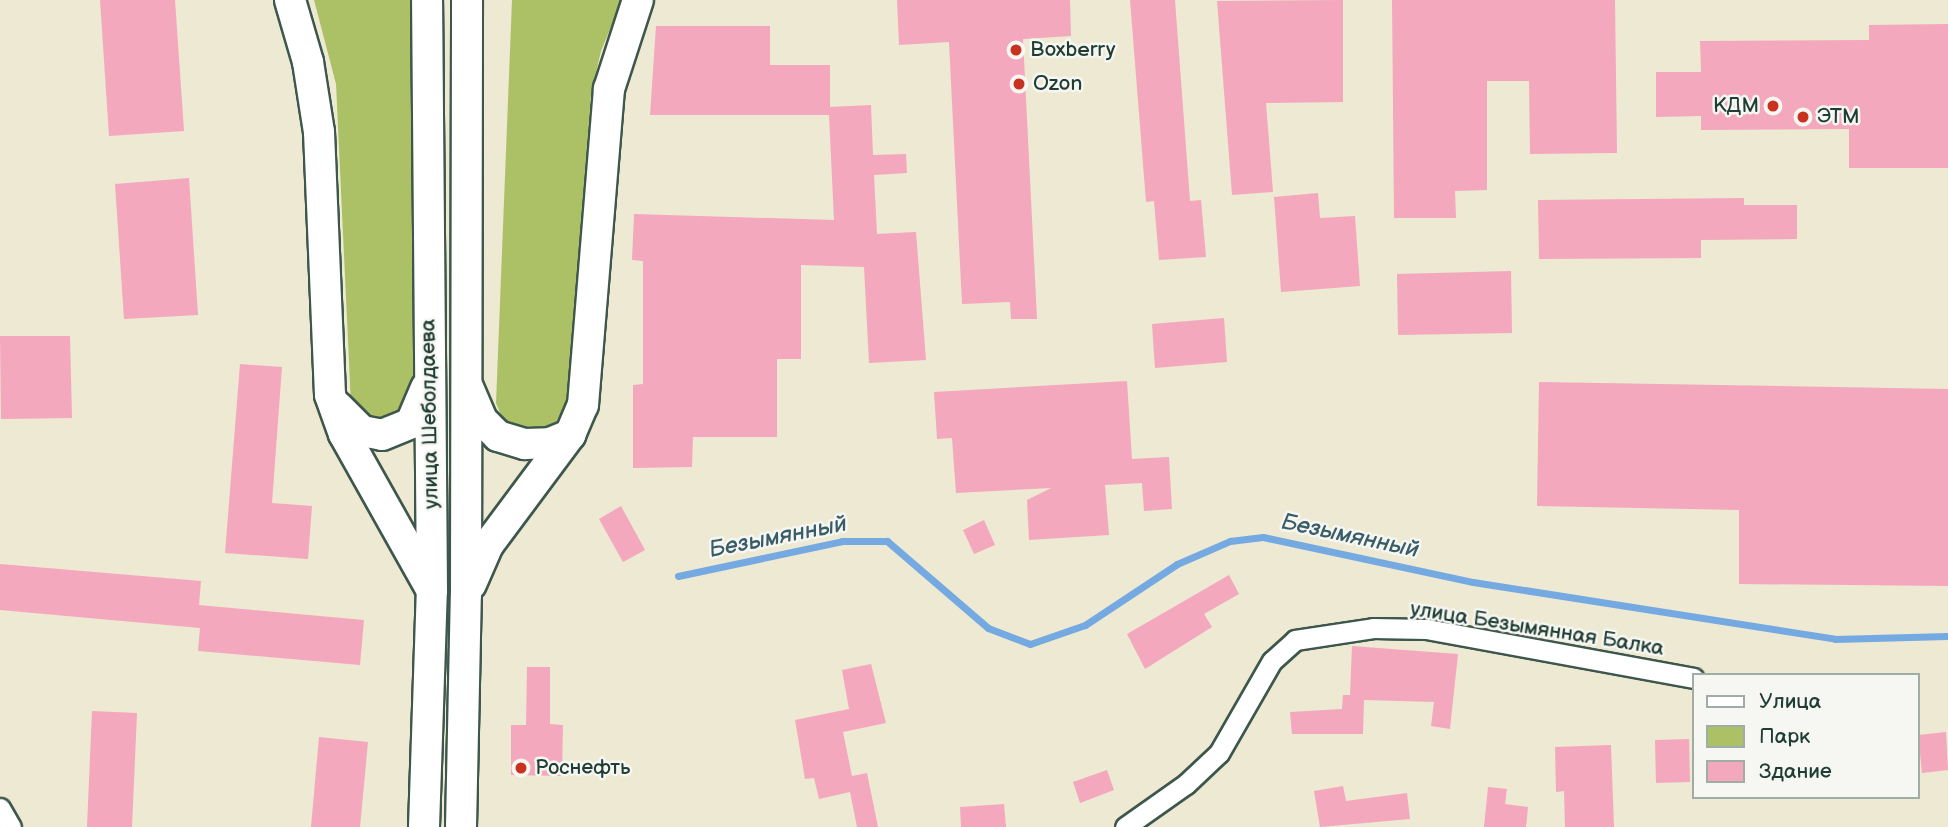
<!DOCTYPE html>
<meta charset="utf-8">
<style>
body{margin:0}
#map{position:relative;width:1948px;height:827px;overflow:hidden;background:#ede9d2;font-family:"Balsamiq Sans",sans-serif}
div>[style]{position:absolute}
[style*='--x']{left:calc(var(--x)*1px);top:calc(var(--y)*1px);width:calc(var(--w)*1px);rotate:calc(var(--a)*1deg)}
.green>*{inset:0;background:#acc166}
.stream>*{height:7px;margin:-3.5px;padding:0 3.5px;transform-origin:3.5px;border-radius:3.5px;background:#74a9e1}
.building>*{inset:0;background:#f3a8be}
.roads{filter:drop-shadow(2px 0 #3e574c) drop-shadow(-2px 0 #3e574c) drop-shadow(0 2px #3e574c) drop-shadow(0 -2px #3e574c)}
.street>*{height:19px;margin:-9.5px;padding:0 9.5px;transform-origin:9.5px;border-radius:9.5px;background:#fff}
.primary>*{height:30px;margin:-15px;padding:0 15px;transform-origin:15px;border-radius:15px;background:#fff}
.dots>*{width:19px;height:19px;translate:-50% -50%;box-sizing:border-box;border:4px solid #f6f6f2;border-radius:50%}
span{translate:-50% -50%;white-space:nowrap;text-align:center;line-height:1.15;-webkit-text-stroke:5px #f6f6f2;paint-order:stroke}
.poi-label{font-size:21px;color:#1f3d34}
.left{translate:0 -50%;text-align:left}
.right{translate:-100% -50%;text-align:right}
.street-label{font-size:21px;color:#1f3d34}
.water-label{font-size:23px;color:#395d68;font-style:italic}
.legend{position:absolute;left:1692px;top:673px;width:228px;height:126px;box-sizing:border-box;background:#f6f6f2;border:2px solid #a0aca6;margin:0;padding:9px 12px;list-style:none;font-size:21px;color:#1f3d34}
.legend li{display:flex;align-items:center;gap:14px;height:35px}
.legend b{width:35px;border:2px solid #a0aca6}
</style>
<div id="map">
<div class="green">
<i style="clip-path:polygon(314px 0,420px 0,413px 399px,406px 416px,374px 425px,351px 405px,336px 84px)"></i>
<i style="clip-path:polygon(512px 0,622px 0,601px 51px,591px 94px,569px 397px,556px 422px,543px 429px,516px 430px,503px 420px,496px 403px)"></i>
</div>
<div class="stream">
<i style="--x:678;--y:576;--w:168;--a:-12"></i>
<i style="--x:842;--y:541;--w:45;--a:0"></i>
<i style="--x:887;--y:541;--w:133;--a:40.7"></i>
<i style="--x:988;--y:628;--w:45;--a:20.9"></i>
<i style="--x:1030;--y:644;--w:58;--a:-19.1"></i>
<i style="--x:1085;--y:625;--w:110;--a:-33.5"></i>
<i style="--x:1177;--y:564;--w:58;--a:-23.5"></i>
<i style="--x:1230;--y:541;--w:33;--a:-7"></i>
<i style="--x:1263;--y:537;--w:215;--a:12.1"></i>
<i style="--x:1473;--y:582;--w:366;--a:8.9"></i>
<i style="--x:1835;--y:639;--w:113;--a:-1.5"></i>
</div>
<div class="building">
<i style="clip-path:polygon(100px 0,175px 0,184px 131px,109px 136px)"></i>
<i style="clip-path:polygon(897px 0,1070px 0,1071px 36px,1023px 39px,1037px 319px,1011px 319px,1010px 302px,962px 304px,949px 42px,899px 45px)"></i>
<i style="clip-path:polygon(1130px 0,1175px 0,1190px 201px,1201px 200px,1206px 257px,1159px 260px,1154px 201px,1146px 202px)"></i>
<i style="clip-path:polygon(1343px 0,1343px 102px,1266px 103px,1273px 192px,1232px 195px,1217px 1px)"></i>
<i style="clip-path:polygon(1392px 0,1615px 0,1617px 153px,1530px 154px,1529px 81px,1487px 81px,1487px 190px,1455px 191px,1456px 218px,1394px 218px)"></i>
<i style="clip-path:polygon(1948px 24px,1948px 168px,1849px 168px,1849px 129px,1701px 130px,1701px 116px,1656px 117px,1656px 72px,1701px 72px,1700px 41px,1869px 40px,1869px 25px)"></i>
<i style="clip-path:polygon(656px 26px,770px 26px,770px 65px,830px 65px,830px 107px,871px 105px,873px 155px,906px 154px,907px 173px,874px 175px,877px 234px,916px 232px,926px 360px,869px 363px,864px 267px,801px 265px,801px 359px,777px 359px,777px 437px,693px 437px,692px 467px,633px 468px,633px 385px,643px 384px,643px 261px,632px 260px,634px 214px,834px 220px,829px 115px,650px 115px)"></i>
<i style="clip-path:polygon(189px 178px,198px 315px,124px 319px,115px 184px)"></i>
<i style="clip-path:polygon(1318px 193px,1320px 218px,1355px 216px,1360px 286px,1281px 292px,1274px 197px)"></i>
<i style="clip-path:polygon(1744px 198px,1744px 205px,1797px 205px,1797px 239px,1701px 240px,1701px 258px,1539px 259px,1538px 200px)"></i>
<i style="clip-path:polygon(1511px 271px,1512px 333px,1398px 335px,1397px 274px)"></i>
<i style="clip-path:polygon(1224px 318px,1227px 362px,1155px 368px,1152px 324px)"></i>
<i style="clip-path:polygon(0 336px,70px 336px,72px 418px,1px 419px)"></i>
<i style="clip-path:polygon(240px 364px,282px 367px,272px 503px,312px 506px,308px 559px,225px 553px)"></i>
<i style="clip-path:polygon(1127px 381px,1132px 459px,1169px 457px,1172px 509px,1144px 511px,1142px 483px,1105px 485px,1109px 535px,1029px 540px,1027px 500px,1051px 488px,956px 493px,952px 438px,937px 439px,934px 392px)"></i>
<i style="clip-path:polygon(1539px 382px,1948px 389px,1948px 586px,1739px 584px,1739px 510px,1537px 506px)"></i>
<i style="clip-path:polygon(621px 506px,645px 550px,623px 562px,599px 519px)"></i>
<i style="clip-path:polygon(984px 520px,995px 545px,974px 554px,963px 530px)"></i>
<i style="clip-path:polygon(0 564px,201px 581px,199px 605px,364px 620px,360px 665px,198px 651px,200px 628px,0 610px)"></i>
<i style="clip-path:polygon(1229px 575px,1239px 594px,1204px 614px,1212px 627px,1145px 669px,1127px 634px)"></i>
<i style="clip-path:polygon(1352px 646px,1458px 654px,1450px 729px,1431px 726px,1434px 702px,1364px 700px,1363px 734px,1292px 734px,1290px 712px,1342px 709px,1343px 695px,1350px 695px)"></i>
<i style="clip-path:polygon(871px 664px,886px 723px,843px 732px,852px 776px,867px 773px,878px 827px,857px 827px,850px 792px,819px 799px,814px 778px,805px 779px,795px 720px,849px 709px,842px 670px)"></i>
<i style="clip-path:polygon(527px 667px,550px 667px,550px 724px,563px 725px,562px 776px,511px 775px,511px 725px,526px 725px)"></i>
<i style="clip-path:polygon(92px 711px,137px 713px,132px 827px,87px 827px)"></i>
<i style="clip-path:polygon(1946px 732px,1948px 770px,1922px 773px,1918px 735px)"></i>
<i style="clip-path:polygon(319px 737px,368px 742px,360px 827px,311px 827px)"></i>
<i style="clip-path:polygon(1689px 739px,1690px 782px,1656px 783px,1655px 740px)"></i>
<i style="clip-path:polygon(1611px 745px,1614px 827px,1565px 827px,1564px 791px,1556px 792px,1555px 747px)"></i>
<i style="clip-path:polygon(1107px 770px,1114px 790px,1080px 803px,1073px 782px)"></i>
<i style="clip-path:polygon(1343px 786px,1346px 801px,1407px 793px,1410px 819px,1320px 827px,1314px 791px)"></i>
<i style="clip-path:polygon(1488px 787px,1507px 789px,1505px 804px,1528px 807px,1526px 827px,1484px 827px)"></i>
<i style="clip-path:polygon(1004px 804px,1006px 827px,961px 827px,960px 807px)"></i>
</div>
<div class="roads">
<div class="street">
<i style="--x:0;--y:808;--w:22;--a:60"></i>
<i style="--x:1125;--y:827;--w:75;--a:-35.2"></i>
<i style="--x:1186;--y:784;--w:45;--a:-43.2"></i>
<i style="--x:1219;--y:753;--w:106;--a:-60.1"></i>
<i style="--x:1272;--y:661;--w:31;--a:-42"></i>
<i style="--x:1295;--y:640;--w:79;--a:-8.7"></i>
<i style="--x:1373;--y:628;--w:54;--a:1.1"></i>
<i style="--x:1427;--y:629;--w:271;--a:10.4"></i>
</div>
<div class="primary">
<i style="--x:290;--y:0;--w:65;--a:73.8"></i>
<i style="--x:308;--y:62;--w:71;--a:81.1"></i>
<i style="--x:319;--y:132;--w:263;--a:87.6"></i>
<i style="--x:330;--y:395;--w:41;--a:70.3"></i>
<i style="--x:344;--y:434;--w:176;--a:60.7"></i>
<i style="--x:468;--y:387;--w:36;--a:67"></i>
<i style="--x:482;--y:420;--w:23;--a:45"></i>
<i style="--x:498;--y:436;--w:28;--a:17"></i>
<i style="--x:525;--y:444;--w:25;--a:-2"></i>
<i style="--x:550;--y:443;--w:22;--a:-22"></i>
<i style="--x:338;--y:407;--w:34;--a:45"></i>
<i style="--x:362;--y:431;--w:20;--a:11"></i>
<i style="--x:382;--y:435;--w:31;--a:-22"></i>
<i style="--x:411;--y:423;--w:38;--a:-67"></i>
<i style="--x:471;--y:584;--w:43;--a:-66.4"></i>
<i style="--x:488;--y:545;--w:137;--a:-53.3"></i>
<i style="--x:570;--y:435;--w:33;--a:-67"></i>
<i style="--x:583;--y:405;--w:317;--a:-85.3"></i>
<i style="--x:609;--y:89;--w:94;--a:-72"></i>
<i style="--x:424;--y:827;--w:236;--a:-88.1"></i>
<i style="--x:432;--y:591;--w:591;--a:-90.48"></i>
<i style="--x:461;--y:827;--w:233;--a:-88.8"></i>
<i style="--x:466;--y:594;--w:594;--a:-89.9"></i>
</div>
</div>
<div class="dots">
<i style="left:1016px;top:50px;background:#c8321e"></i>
<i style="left:1019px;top:84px;background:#c8321e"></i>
<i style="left:1773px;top:106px;background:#c8321e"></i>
<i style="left:1803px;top:117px;background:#c8321e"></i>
<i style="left:521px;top:768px;background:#c8321e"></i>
</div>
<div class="poi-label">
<span class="left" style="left:1030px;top:50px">Boxberry</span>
<span class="left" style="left:1033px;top:84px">Ozon</span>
<span class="right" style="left:1759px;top:106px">КДМ</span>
<span class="left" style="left:1817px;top:117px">ЭТМ</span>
<span class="left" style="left:535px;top:768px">Роснефть</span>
</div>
<div class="street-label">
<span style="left:430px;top:414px;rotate:-91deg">улица Шеболдаева</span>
<span style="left:1537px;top:629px;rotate:9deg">улица Безымянная Балка</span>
</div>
<div class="water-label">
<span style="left:1350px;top:536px;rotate:12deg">Безымянный</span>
<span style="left:778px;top:537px;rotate:-11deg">Безымянный</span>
</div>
<ul class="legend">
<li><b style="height:9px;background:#fff"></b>Улица</li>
<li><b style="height:19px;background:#acc166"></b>Парк</li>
<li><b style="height:19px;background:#f3a8be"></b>Здание</li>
</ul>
</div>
